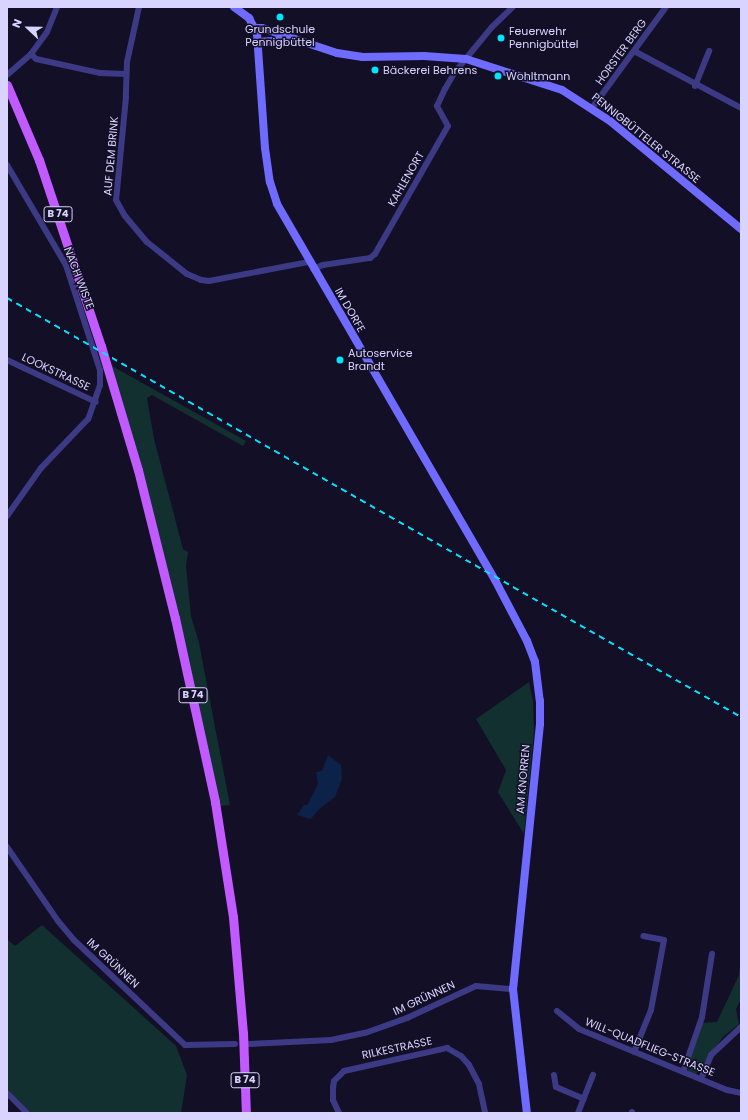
<!DOCTYPE html>
<meta charset="utf-8">
<style>
body{margin:0}
#map{position:relative;width:748px;height:1120px;overflow:hidden;background:#130f26;font-family:Poppins,sans-serif}
div>[style]{position:absolute}
[style*='--x']{left:calc(var(--x)*1px);top:calc(var(--y)*1px);width:calc(var(--w)*1px);rotate:calc(var(--a)*1deg)}
.green>*{inset:0;background:#12302f}
.water>*{inset:0;background:#0c2248}
.street>*{height:6px;margin:-3px;padding:0 3px;transform-origin:3px;border-radius:3px;background:#3d3a85}
.secondary>*{height:8px;margin:-4px;padding:0 4px;transform-origin:4px;border-radius:4px;background:#6f6bff}
.primary>*{height:9px;margin:-4.5px;padding:0 4.5px;transform-origin:4.5px;border-radius:4.5px;background:#c25bff}
.rail>*{height:1.5px;margin-top:-0.75px;transform-origin:0;background:repeating-linear-gradient(90deg,#00e5ff 0 6px,transparent 0 11px)}
.dots>*{width:11px;height:11px;translate:-50% -50%;box-sizing:border-box;border:2px solid #130f26;border-radius:50%}
span{translate:-50% -50%;white-space:nowrap;text-align:center;line-height:1.15;-webkit-text-stroke:3px #130f26;paint-order:stroke}
.shield-label span{padding:1px 3px;background:#130f26;border:1px solid;border-radius:3px;-webkit-text-stroke-width:0}
.shield-label{font-size:10px;color:#d9d4ff;font-weight:700}
.poi-label{font-size:11px;color:#d9d4ff}
.left{translate:0 -50%;text-align:left}
.street-label{font-size:11px;color:#d9d4ff}
.frame{position:absolute;inset:0;border:8px solid #d9d4ff;pointer-events:none}
.north{position:absolute;left:8px;top:8px;width:40px;height:40px;-webkit-text-stroke:3px #130f26;paint-order:stroke;rotate:292deg;font-size:11px;font-weight:700;line-height:16px;text-align:center;color:#d9d4ff}
.north::after{content:'';display:block;margin:auto;width:14px;height:18px;background:#d9d4ff;clip-path:polygon(50% 0,100% 100%,50% 72%,0 100%)}
</style>
<div id="map">
<div class="green">
<i style="clip-path:polygon(112px 366px,246px 441px,243px 446px,152px 395px,147px 398px,154px 439px,183px 549px,188px 552px,186px 566px,191px 616px,199px 643px,230px 805px,219px 806px,182px 632px)"></i>
<i style="clip-path:polygon(529px 682px,533px 701px,534px 732px,524px 834px,498px 792px,506px 770px,476px 719px)"></i>
<i style="clip-path:polygon(42px 925px,176px 1046px,187px 1075px,181px 1113px,31px 1113px,7px 1091px,7px 939px,15px 946px)"></i>
<i style="clip-path:polygon(741px 954px,741px 999px,736px 1009px,739px 1024px,723px 1037px,696px 1074px,688px 1071px,687px 1064px,702px 1023px,717px 1022px,739px 975px)"></i>
</div>
<div class="water">
<i style="clip-path:polygon(328px 755px,341px 765px,342px 779px,335px 797px,319px 809px,311px 819px,297px 815px,304px 805px,307px 805px,318px 784px,316px 772px,322px 771px)"></i>
</div>
<div class="street">
<i style="--x:139;--y:7;--w:56;--a:102.3"></i>
<i style="--x:127;--y:62;--w:35;--a:92"></i>
<i style="--x:126;--y:97;--w:103;--a:95.5"></i>
<i style="--x:116;--y:200;--w:18;--a:61"></i>
<i style="--x:125;--y:216;--w:34;--a:50"></i>
<i style="--x:147;--y:242;--w:51;--a:38.7"></i>
<i style="--x:187;--y:274;--w:15;--a:23"></i>
<i style="--x:201;--y:280;--w:8;--a:7"></i>
<i style="--x:209;--y:281;--w:102;--a:-10.8"></i>
<i style="--x:634;--y:51;--w:121;--a:28"></i>
<i style="--x:31;--y:54;--w:7;--a:45"></i>
<i style="--x:36;--y:59;--w:66;--a:12.3"></i>
<i style="--x:100;--y:73;--w:26;--a:2"></i>
<i style="--x:7;--y:75;--w:32;--a:-41"></i>
<i style="--x:31;--y:54;--w:27;--a:-54"></i>
<i style="--x:47;--y:32;--w:27;--a:-68"></i>
<i style="--x:695;--y:86;--w:38;--a:-68"></i>
<i style="--x:592;--y:108;--w:125;--a:-53.8"></i>
<i style="--x:7;--y:165;--w:116;--a:59.5"></i>
<i style="--x:66;--y:265;--w:110;--a:72.1"></i>
<i style="--x:100;--y:370;--w:15;--a:90"></i>
<i style="--x:100;--y:385;--w:36;--a:109"></i>
<i style="--x:88;--y:419;--w:68;--a:133.8"></i>
<i style="--x:41;--y:468;--w:59;--a:125.3"></i>
<i style="--x:313;--y:269;--w:11;--a:-22"></i>
<i style="--x:323;--y:265;--w:48;--a:-8.5"></i>
<i style="--x:370;--y:258;--w:6;--a:-39"></i>
<i style="--x:375;--y:254;--w:147;--a:-60.3"></i>
<i style="--x:448;--y:126;--w:23;--a:-119"></i>
<i style="--x:437;--y:106;--w:19;--a:-65"></i>
<i style="--x:445;--y:89;--w:20;--a:-60"></i>
<i style="--x:455;--y:72;--w:58;--a:-50.6"></i>
<i style="--x:492;--y:27;--w:29;--a:-44"></i>
<i style="--x:7;--y:360;--w:98;--a:25.3"></i>
<i style="--x:7;--y:847;--w:90;--a:55.4"></i>
<i style="--x:58;--y:921;--w:25;--a:50"></i>
<i style="--x:74;--y:940;--w:153;--a:43.4"></i>
<i style="--x:185;--y:1045;--w:50;--a:-1.1"></i>
<i style="--x:557;--y:1011;--w:28;--a:39"></i>
<i style="--x:579;--y:1029;--w:160;--a:22.4"></i>
<i style="--x:727;--y:1090;--w:14;--a:12"></i>
<i style="--x:249;--y:1044;--w:82;--a:-2.8"></i>
<i style="--x:331;--y:1040;--w:35;--a:-12"></i>
<i style="--x:365;--y:1033;--w:45;--a:-19.7"></i>
<i style="--x:407;--y:1018;--w:76;--a:-24.9"></i>
<i style="--x:476;--y:986;--w:37;--a:5"></i>
<i style="--x:634;--y:1052;--w:45;--a:-68"></i>
<i style="--x:651;--y:1010;--w:71;--a:-79.5"></i>
<i style="--x:664;--y:940;--w:21;--a:-169"></i>
<i style="--x:683;--y:1072;--w:58;--a:-70.9"></i>
<i style="--x:702;--y:1017;--w:64;--a:-81"></i>
<i style="--x:554;--y:1075;--w:12;--a:81"></i>
<i style="--x:556;--y:1087;--w:30;--a:23"></i>
<i style="--x:701;--y:1079;--w:26;--a:-67"></i>
<i style="--x:711;--y:1055;--w:41;--a:-43"></i>
<i style="--x:7;--y:1093;--w:28;--a:45"></i>
<i style="--x:339;--y:1113;--w:14;--a:-115"></i>
<i style="--x:333;--y:1100;--w:12;--a:-90"></i>
<i style="--x:333;--y:1088;--w:7;--a:-82"></i>
<i style="--x:334;--y:1081;--w:14;--a:-45"></i>
<i style="--x:344;--y:1071;--w:106;--a:-12.6"></i>
<i style="--x:447;--y:1048;--w:16;--a:30"></i>
<i style="--x:461;--y:1056;--w:12;--a:48"></i>
<i style="--x:469;--y:1065;--w:21;--a:62"></i>
<i style="--x:479;--y:1084;--w:30;--a:78"></i>
<i style="--x:578;--y:1113;--w:41;--a:-68.5"></i>
<i style="--x:632;--y:1113;--w:1;--a:-90"></i>
</div>
<div class="secondary">
<i style="--x:234;--y:7;--w:19;--a:36"></i>
<i style="--x:249;--y:18;--w:18;--a:63"></i>
<i style="--x:257;--y:34;--w:114;--a:86"></i>
<i style="--x:265;--y:148;--w:34;--a:82"></i>
<i style="--x:270;--y:182;--w:23;--a:72"></i>
<i style="--x:277;--y:204;--w:435;--a:59.9"></i>
<i style="--x:495;--y:580;--w:69;--a:62.3"></i>
<i style="--x:527;--y:641;--w:22;--a:69"></i>
<i style="--x:535;--y:662;--w:39;--a:83"></i>
<i style="--x:540;--y:701;--w:23;--a:90"></i>
<i style="--x:540;--y:724;--w:266;--a:95.8"></i>
<i style="--x:513;--y:989;--w:125;--a:83.6"></i>
<i style="--x:255;--y:28;--w:7;--a:0"></i>
<i style="--x:262;--y:28;--w:79;--a:18.4"></i>
<i style="--x:337;--y:53;--w:26;--a:9"></i>
<i style="--x:363;--y:57;--w:61;--a:-0.9"></i>
<i style="--x:424;--y:56;--w:42;--a:4.1"></i>
<i style="--x:466;--y:59;--w:101;--a:17.9"></i>
<i style="--x:562;--y:90;--w:57;--a:32.9"></i>
<i style="--x:610;--y:121;--w:170;--a:39.5"></i>
<i style="--x:258;--y:42;--w:32;--a:-4"></i>
</div>
<div class="primary">
<i style="--x:7;--y:85;--w:82;--a:66.9"></i>
<i style="--x:39;--y:160;--w:196;--a:71.6"></i>
<i style="--x:101;--y:346;--w:129;--a:73.4"></i>
<i style="--x:138;--y:470;--w:153;--a:76"></i>
<i style="--x:175;--y:618;--w:188;--a:77.7"></i>
<i style="--x:215;--y:802;--w:116;--a:81.1"></i>
<i style="--x:233;--y:917;--w:116;--a:85.1"></i>
<i style="--x:243;--y:1033;--w:80;--a:87.9"></i>
</div>
<div class="rail">
<i style="--x:7;--y:298;--w:845;--a:29.72"></i>
</div>
<div class="dots">
<i style="left:280px;top:17px;background:#00e5ff"></i>
<i style="left:501px;top:38px;background:#00e5ff"></i>
<i style="left:375px;top:70px;background:#00e5ff"></i>
<i style="left:498px;top:76px;background:#00e5ff"></i>
<i style="left:340px;top:360px;background:#00e5ff"></i>
</div>
<div class="shield-label">
<span style="left:58px;top:214px">B 74</span>
<span style="left:193px;top:695px">B 74</span>
<span style="left:245px;top:1080px">B 74</span>
</div>
<div class="poi-label">
<span style="left:280px;top:36px">Grundschule<br>Pennigbüttel</span>
<span class="left" style="left:509px;top:38px">Feuerwehr<br>Pennigbüttel</span>
<span class="left" style="left:383px;top:70px">Bäckerei Behrens</span>
<span class="left" style="left:506px;top:76px">Wohltmann</span>
<span class="left" style="left:348px;top:360px">Autoservice<br>Brandt</span>
</div>
<div class="street-label">
<span style="left:621px;top:52px;rotate:-54deg">HORSTER BERG</span>
<span style="left:646px;top:138px;rotate:39deg">PENNIGBÜTTELER STRASSE</span>
<span style="left:111px;top:156px;rotate:-85deg">AUF DEM BRINK</span>
<span style="left:406px;top:179px;rotate:-60deg">KAHLENORT</span>
<span style="left:79px;top:278px;rotate:69deg">NACH WISTE</span>
<span style="left:350px;top:310px;rotate:60deg">IM DORFE</span>
<span style="left:56px;top:372px;rotate:25deg">LOOKSTRASSE</span>
<span style="left:523px;top:779px;rotate:-85deg">AM KNORREN</span>
<span style="left:113px;top:963px;rotate:43deg">IM GRÜNNEN</span>
<span style="left:424px;top:998px;rotate:-25deg">IM GRÜNNEN</span>
<span style="left:650px;top:1047px;rotate:22deg">WILL-QUADFLIEG-STRASSE</span>
<span style="left:397px;top:1048px;rotate:-12deg">RILKESTRASSE</span>
</div>
<div class="frame"></div>
<div class="north">N</div>
</div>
